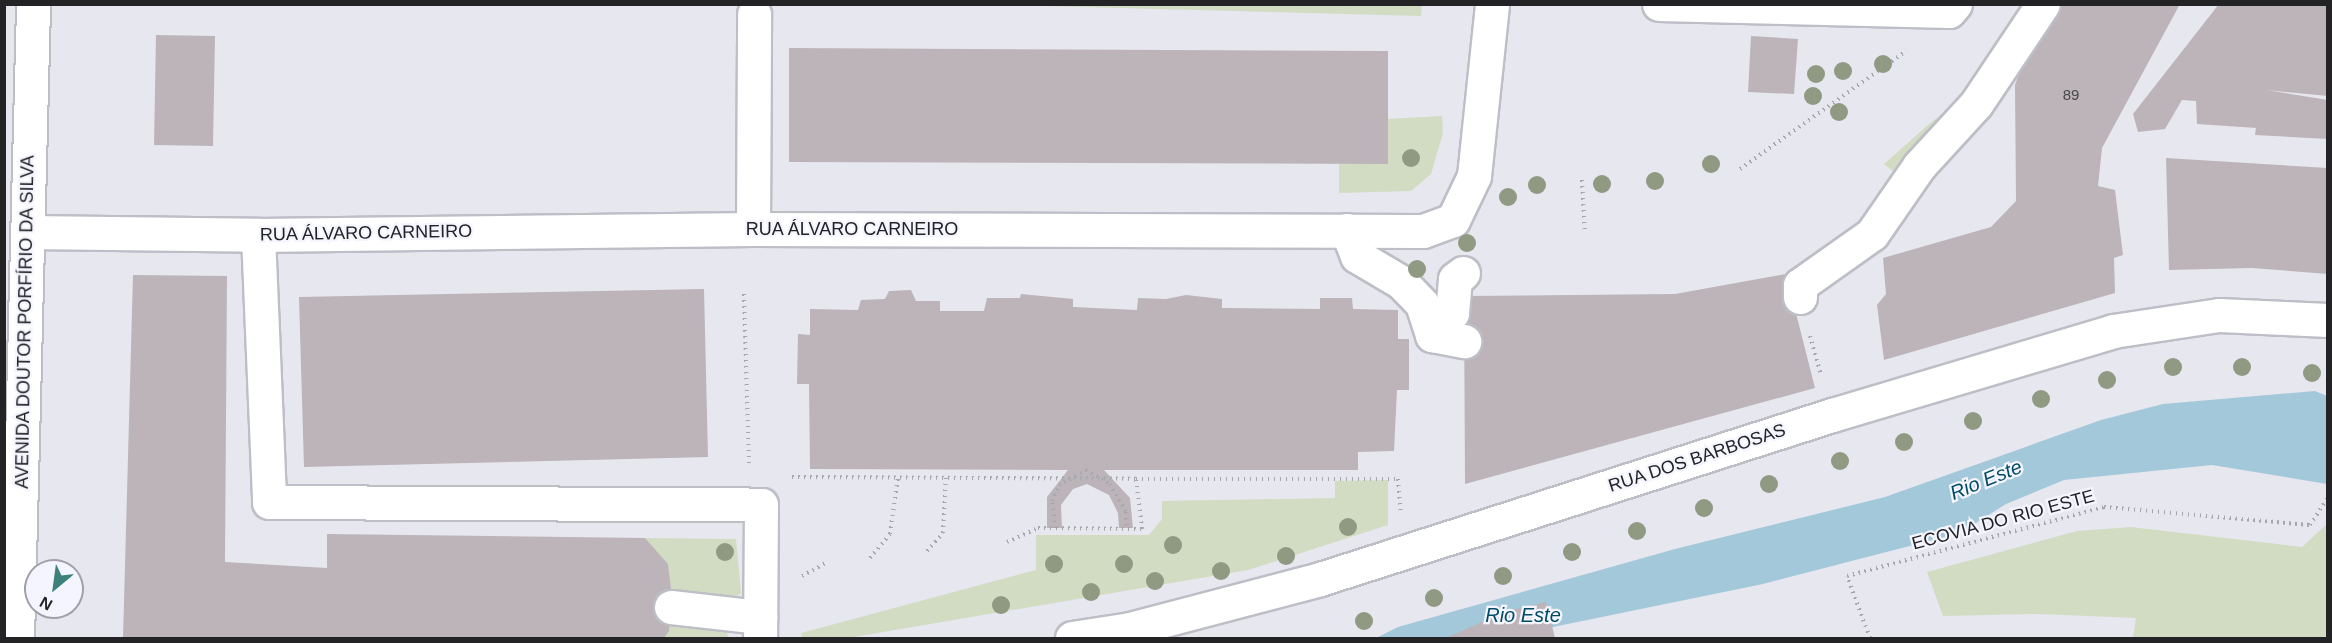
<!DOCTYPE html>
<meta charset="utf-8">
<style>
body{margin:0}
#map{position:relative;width:2332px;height:643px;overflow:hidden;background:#e7e7f0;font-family:Helvetica,sans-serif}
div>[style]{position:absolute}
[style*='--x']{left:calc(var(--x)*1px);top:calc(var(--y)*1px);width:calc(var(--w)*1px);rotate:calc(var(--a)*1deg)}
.green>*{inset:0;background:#d2dcc3}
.water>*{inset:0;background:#a3c8da}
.building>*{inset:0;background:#bcb4b8}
.path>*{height:4px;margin-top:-2px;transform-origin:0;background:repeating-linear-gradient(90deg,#a6a6ad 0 1.5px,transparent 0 6px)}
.roads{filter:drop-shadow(2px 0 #bdbec6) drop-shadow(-2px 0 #bdbec6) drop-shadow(0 2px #bdbec6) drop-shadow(0 -2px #bdbec6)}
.minor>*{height:33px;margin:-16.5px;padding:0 16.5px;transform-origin:16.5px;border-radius:16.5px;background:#fff}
.major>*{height:33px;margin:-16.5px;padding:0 16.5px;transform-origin:16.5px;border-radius:16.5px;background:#fff}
.trees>*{width:18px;height:18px;margin:-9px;border-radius:50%;background:#909982}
span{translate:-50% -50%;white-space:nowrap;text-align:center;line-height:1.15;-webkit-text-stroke:4.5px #f4f5fe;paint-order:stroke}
.number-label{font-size:15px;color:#49474a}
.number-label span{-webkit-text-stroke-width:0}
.street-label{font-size:18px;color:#232326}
.water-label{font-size:20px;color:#004b65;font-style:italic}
.frame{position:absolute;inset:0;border:6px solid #232326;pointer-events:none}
.north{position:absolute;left:24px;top:559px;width:60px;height:60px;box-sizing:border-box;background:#f4f5fe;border:2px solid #a0a1a8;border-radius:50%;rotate:209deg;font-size:16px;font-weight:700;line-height:24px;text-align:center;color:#232326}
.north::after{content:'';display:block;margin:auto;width:21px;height:27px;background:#3c827a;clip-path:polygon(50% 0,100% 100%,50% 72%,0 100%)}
</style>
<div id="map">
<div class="green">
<i style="clip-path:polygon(1008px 5px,1422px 5px,1421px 16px)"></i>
<i style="clip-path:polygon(1968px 93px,1894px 172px,1884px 164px,1928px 125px)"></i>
<i style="clip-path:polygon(1442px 116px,1443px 133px,1431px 174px,1411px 191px,1339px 193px,1339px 164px,1388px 163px,1388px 119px)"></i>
<i style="clip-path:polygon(1388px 480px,1388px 525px,1248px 570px,848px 638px,802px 638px,801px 633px,1036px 570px,1036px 535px,1149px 535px,1162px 519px,1162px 501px,1335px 498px,1335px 481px)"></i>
<i style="clip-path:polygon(2327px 524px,2327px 638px,2133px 638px,2136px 618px,2039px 614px,1943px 616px,1927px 572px,2077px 531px,2131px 527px,2302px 547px)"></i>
<i style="clip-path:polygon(645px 538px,736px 539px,741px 593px,729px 603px,672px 596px,668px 564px)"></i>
<i style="clip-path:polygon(670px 621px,723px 624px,729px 638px,664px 638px)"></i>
</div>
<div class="water">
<i style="clip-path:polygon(2315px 391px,2327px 396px,2327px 484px,2212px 465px,2064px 480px,2006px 504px,1960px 533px,1763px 584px,1553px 627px,1538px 638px,1376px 638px,1398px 627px,1675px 549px,1885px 497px,2101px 420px,2163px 404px)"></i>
</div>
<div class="building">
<i style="clip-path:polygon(2063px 4px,2180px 4px,2102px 148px,2098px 186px,2115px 190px,2123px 255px,2114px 258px,2115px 293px,1884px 360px,1877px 305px,1886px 294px,1883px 258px,1991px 227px,2016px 201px,2015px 85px,2027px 52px)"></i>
<i style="clip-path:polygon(2219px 4px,2328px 4px,2328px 96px,2266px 90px,2328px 100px,2328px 139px,2255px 135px,2256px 128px,2197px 124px,2196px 101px,2182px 100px,2165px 129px,2138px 132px,2133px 114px)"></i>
<i style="clip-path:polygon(156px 35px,215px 36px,213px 146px,154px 145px)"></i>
<i style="clip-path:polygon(1751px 36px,1798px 39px,1794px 94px,1748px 92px)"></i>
<i style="clip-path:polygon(789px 48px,1388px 51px,1388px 164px,789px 162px)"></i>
<i style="clip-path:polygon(2166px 158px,2328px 168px,2328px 274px,2252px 268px,2169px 270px)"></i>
<i style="clip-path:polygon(1786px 274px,1815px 388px,1465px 484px,1464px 296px,1675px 294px)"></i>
<i style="clip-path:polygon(133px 275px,227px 276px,225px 562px,327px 568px,327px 534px,645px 538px,668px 564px,672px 596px,669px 631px,664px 638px,123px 638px)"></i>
<i style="clip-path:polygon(704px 289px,708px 457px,304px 467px,299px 297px)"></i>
<i style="clip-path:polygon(911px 290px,916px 301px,940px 301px,940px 311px,984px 311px,987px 298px,1020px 298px,1021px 294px,1073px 299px,1073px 307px,1137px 310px,1138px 298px,1166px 299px,1186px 295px,1222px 299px,1222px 308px,1320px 309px,1320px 298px,1352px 298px,1353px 309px,1398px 310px,1398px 339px,1409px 339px,1409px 390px,1397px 390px,1394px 451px,1358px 452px,1358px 470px,1104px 470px,1130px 498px,1133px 528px,1119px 528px,1118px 513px,1109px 495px,1087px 484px,1073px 489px,1061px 505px,1062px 528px,1047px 528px,1047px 497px,1068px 470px,810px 469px,809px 384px,797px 384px,798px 334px,810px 335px,810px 309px,858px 310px,861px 300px,885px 299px,889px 291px)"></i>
<i style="clip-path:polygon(1546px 602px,1555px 638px,1446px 638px,1504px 612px)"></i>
</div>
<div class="path">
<i style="--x:1740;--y:169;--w:204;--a:-35.4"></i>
<i style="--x:1582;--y:180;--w:53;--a:86.8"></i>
<i style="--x:744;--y:294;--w:170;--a:88.3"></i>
<i style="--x:1810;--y:336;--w:41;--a:74.2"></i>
<i style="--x:792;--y:477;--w:344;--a:0.3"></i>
<i style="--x:1055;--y:528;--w:27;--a:-96"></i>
<i style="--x:1052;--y:501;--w:17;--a:-66"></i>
<i style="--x:1059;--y:485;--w:31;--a:-29"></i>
<i style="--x:1086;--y:470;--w:28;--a:30"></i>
<i style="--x:1110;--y:484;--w:32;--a:60"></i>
<i style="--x:1126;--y:512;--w:16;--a:86"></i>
<i style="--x:1007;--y:542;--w:34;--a:-24"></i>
<i style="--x:1038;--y:528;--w:104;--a:0.6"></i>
<i style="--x:1142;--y:529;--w:50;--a:-96.8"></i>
<i style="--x:1136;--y:479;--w:262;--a:0"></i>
<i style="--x:1398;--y:479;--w:32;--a:85"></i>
<i style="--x:927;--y:551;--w:24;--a:-48"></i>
<i style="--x:943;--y:533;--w:57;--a:-87"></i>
<i style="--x:870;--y:558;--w:31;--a:-50"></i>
<i style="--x:890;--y:534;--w:58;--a:-82"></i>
<i style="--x:802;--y:576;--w:26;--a:-29"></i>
<i style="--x:1870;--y:638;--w:66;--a:-110.4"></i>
<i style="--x:1847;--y:576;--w:266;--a:-15"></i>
<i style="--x:2104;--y:507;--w:207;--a:5"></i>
<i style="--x:2310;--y:525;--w:33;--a:-57"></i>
</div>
<div class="roads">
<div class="minor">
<i style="--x:1659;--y:4;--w:290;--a:1.4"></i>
<i style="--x:1949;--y:11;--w:9;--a:-49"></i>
<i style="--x:753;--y:229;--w:215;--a:-89.7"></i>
<i style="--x:1347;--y:230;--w:28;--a:69"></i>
<i style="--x:1357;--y:256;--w:51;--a:30.6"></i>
<i style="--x:1401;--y:282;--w:30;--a:46"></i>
<i style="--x:1422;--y:304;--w:33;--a:72"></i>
<i style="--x:1432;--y:335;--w:33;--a:11"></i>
<i style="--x:27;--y:232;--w:231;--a:0.7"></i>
<i style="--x:258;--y:235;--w:495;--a:-0.7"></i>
<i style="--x:753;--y:229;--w:670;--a:0.17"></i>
<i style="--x:1423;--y:231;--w:32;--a:-20"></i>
<i style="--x:1453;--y:220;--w:49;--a:-64.5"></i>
<i style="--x:1474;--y:176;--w:173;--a:-84"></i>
<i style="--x:258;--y:235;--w:267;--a:87.6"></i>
<i style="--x:269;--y:502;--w:492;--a:0.3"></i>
<i style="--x:761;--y:505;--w:133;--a:90.4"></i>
<i style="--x:1800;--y:297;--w:12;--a:-90"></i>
<i style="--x:1800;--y:285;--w:88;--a:-35.3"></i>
<i style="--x:1872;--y:234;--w:83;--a:-55.3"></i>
<i style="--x:1919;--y:166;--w:84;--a:-47.4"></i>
<i style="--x:1976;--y:104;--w:120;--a:-56.2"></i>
<i style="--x:1432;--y:335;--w:30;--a:-48"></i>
<i style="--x:1452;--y:313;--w:34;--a:-85"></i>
<i style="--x:1455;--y:279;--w:10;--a:-37"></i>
<i style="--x:671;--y:607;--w:90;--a:6.4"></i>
<i style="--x:1072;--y:638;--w:59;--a:-8.8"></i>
<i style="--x:1130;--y:629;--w:196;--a:-14.7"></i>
<i style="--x:1320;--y:579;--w:538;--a:-17.76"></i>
<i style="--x:1832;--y:415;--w:293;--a:-16.6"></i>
<i style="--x:2113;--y:331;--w:107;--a:-8.6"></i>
<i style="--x:2219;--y:315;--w:109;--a:2.6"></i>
</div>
<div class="major">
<i style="--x:17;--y:638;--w:634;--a:-88.55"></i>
</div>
</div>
<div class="trees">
<i style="left:1883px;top:64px"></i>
<i style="left:1843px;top:71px"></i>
<i style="left:1816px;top:74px"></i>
<i style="left:1813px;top:96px"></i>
<i style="left:1839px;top:112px"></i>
<i style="left:1411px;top:158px"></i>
<i style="left:1711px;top:164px"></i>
<i style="left:1655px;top:181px"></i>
<i style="left:1602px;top:184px"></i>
<i style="left:1537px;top:185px"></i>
<i style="left:1508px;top:197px"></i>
<i style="left:1467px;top:243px"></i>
<i style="left:1417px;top:269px"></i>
<i style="left:2173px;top:367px"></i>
<i style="left:2242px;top:367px"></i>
<i style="left:2312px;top:373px"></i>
<i style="left:2107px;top:380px"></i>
<i style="left:2041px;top:399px"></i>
<i style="left:1973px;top:421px"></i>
<i style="left:1904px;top:442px"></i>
<i style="left:1840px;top:461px"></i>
<i style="left:1769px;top:484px"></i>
<i style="left:1704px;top:508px"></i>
<i style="left:1348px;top:527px"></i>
<i style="left:1637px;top:531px"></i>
<i style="left:1173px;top:545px"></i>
<i style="left:725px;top:552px"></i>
<i style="left:1572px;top:552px"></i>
<i style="left:1286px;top:556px"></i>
<i style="left:1054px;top:564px"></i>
<i style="left:1124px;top:564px"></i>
<i style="left:1221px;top:571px"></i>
<i style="left:1503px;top:576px"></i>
<i style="left:1155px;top:581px"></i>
<i style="left:1091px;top:592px"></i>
<i style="left:1434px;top:598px"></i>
<i style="left:1001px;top:605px"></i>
<i style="left:1364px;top:621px"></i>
</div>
<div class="number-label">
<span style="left:2071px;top:95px">89</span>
</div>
<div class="street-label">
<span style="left:852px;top:229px">RUA ÁLVARO CARNEIRO</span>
<span style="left:366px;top:233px;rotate:-1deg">RUA ÁLVARO CARNEIRO</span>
<span style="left:25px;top:322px;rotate:-89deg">AVENIDA DOUTOR PORFÍRIO DA SILVA</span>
<span style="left:1697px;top:458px;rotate:-18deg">RUA DOS BARBOSAS</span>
<span style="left:2003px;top:520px;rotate:-15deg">ECOVIA DO RIO ESTE</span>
</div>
<div class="water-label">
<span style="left:1986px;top:480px;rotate:-22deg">Rio Este</span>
<span style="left:1523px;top:615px">Rio Este</span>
</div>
<div class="frame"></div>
<div class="north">N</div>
</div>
